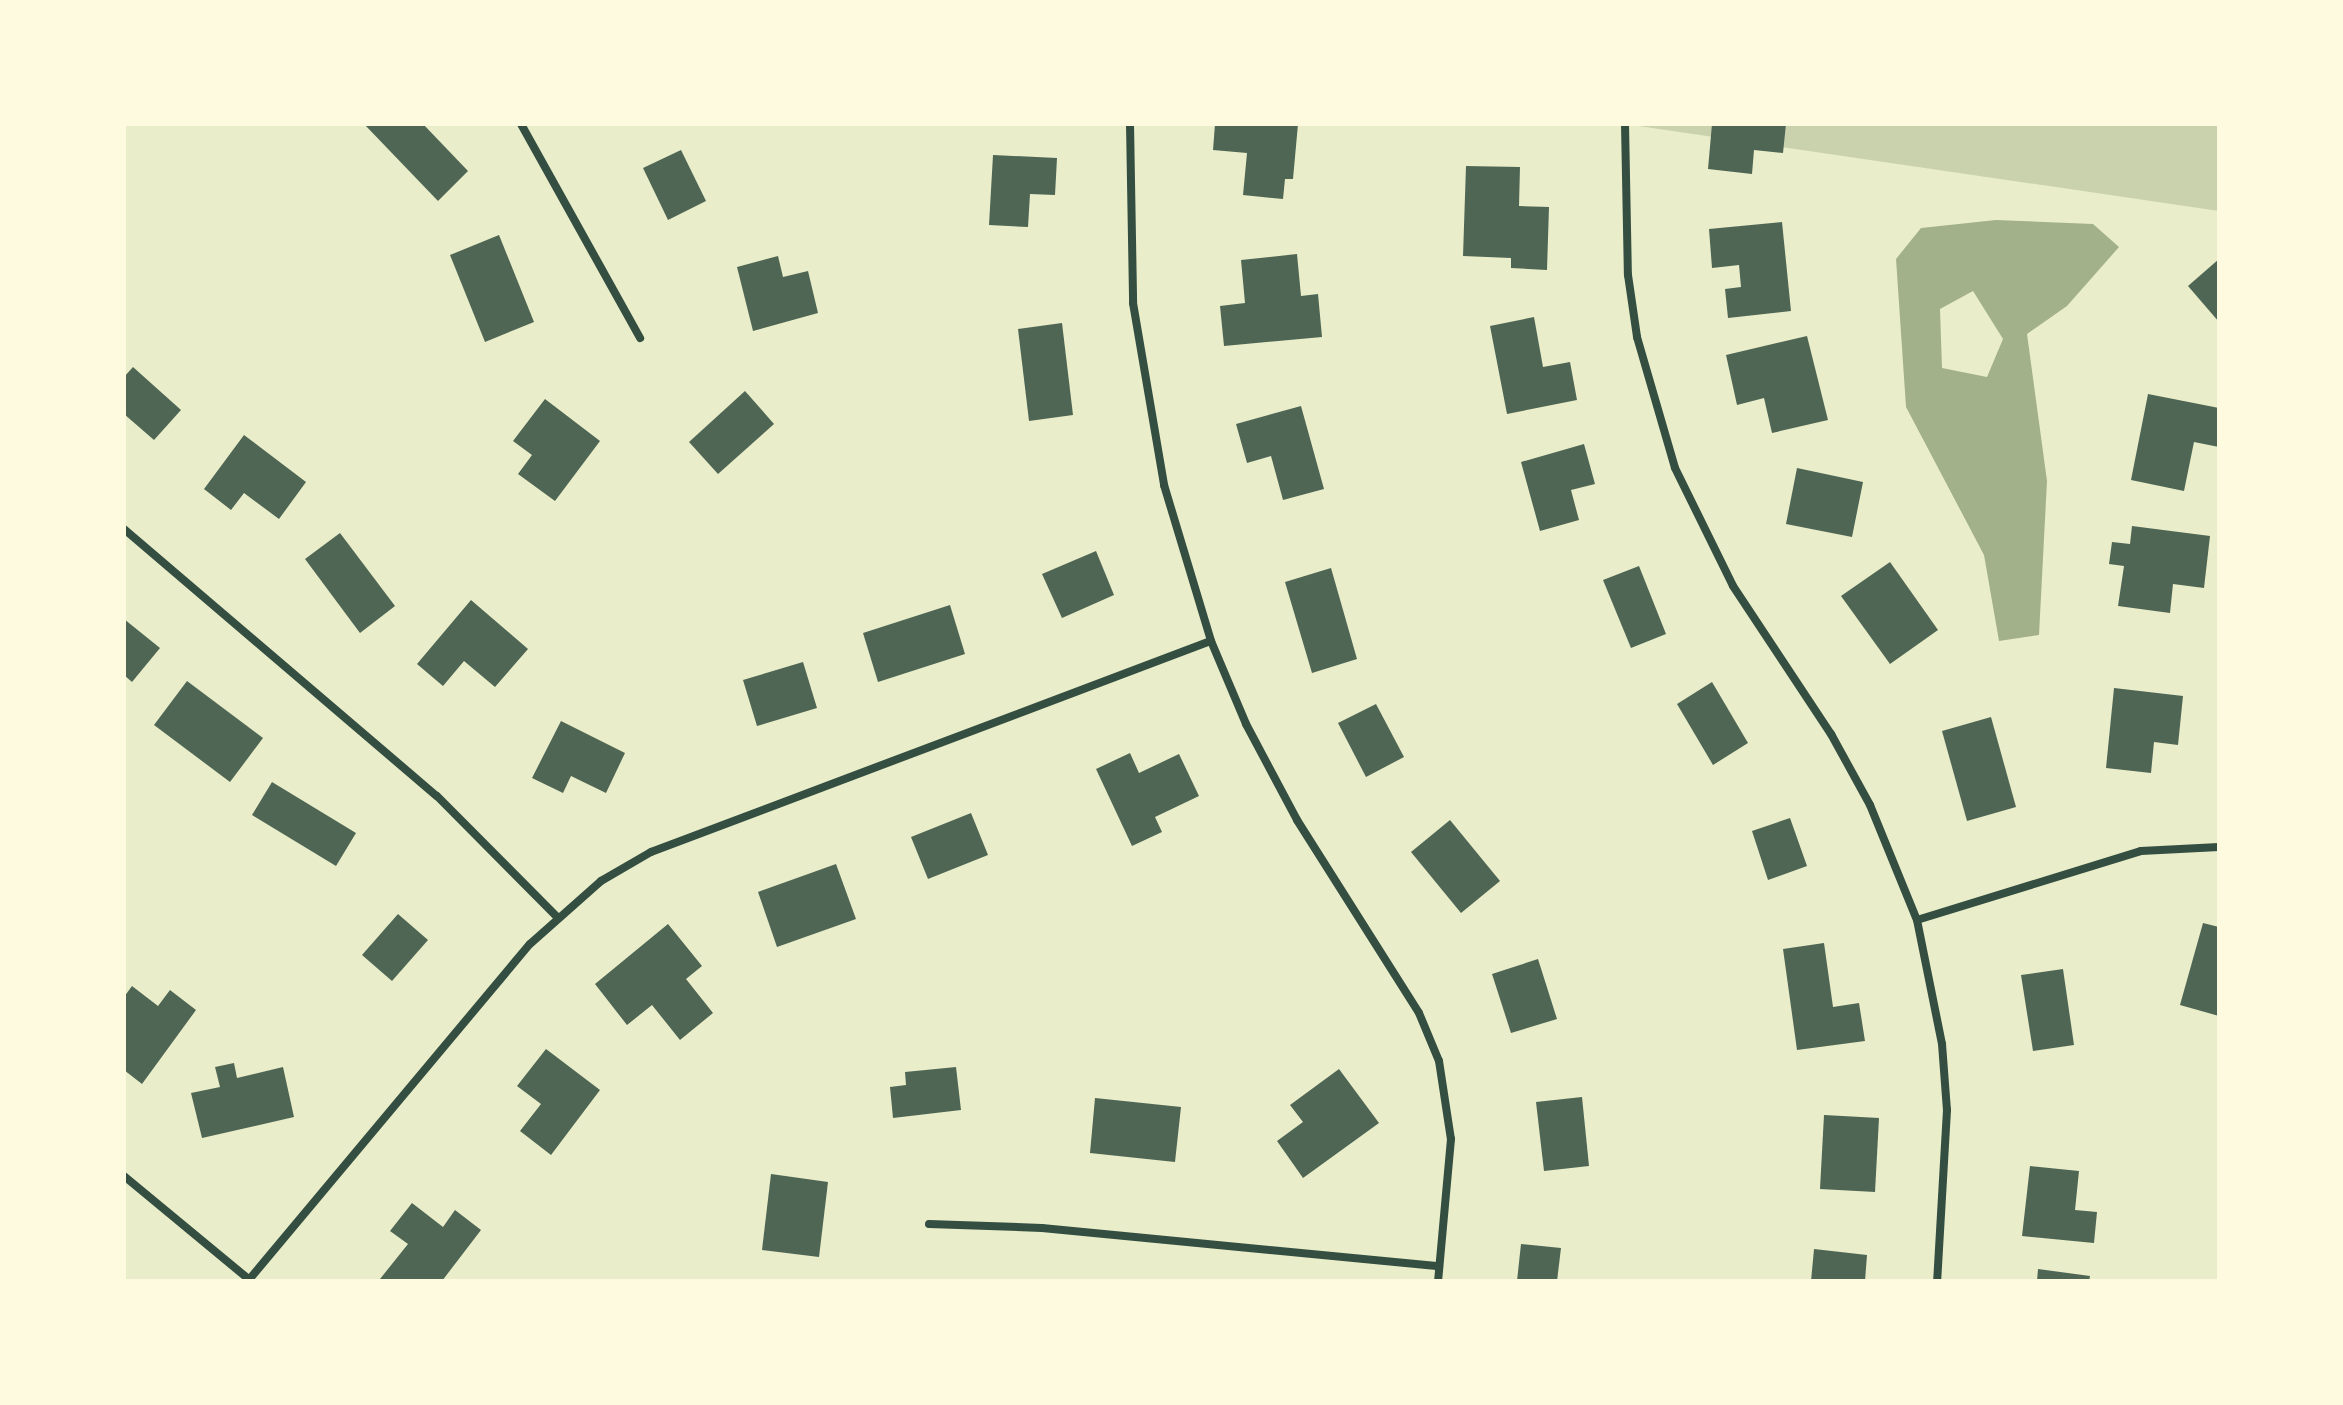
<!DOCTYPE html>
<style>
body{margin:0}
#map{position:relative;width:2343px;height:1405px;overflow:hidden;background:#e9edc9;font-family:Poppins,sans-serif}
div>[style]{position:absolute}
[style*='--x']{left:calc(var(--x)*1px);top:calc(var(--y)*1px);width:calc(var(--w)*1px);rotate:calc(var(--a)*1deg)}
.green>*{inset:0;background:#cad2ad}
.water>*{inset:0;background:#a3b18a}
.building>*{inset:0;background:#4f6655}
.minor>*{height:8px;margin:-4px;padding:0 4px;transform-origin:4px;border-radius:4px;background:#344e41}
span{translate:-50% -50%;white-space:nowrap;text-align:center;line-height:1.15;-webkit-text-stroke:6px #fefae0;paint-order:stroke}
.frame{position:absolute;inset:0;border:126px solid #fefae0;pointer-events:none}
</style>
<div id="map">
<div class="green">
<i style="clip-path:polygon(1625px 124px,2219px 124px,2219px 211px)"></i>
</div>
<div class="water">
<i style="clip-path:polygon(evenodd,1996px 220px,2093px 224px,2119px 247px,2067px 306px,2027px 334px,2047px 481px,2039px 635px,1999px 641px,1984px 555px,1906px 407px,1896px 259px,1921px 228px,1996px 220px,1973px 291px,2003px 339px,1987px 377px,1942px 368px,1940px 309px,1973px 291px)"></i>
</div>
<div class="building">
<i style="clip-path:polygon(364px 124px,423px 124px,468px 171px,438px 201px)"></i>
<i style="clip-path:polygon(1215px 124px,1298px 124px,1293px 179px,1285px 179px,1283px 199px,1243px 195px,1247px 153px,1213px 150px)"></i>
<i style="clip-path:polygon(1712px 124px,1786px 124px,1783px 153px,1754px 150px,1752px 174px,1708px 169px)"></i>
<i style="clip-path:polygon(681px 150px,706px 201px,668px 220px,643px 168px)"></i>
<i style="clip-path:polygon(993px 155px,1057px 158px,1055px 195px,1030px 194px,1028px 227px,989px 225px)"></i>
<i style="clip-path:polygon(1466px 166px,1520px 167px,1519px 206px,1549px 207px,1547px 270px,1511px 268px,1511px 258px,1463px 256px)"></i>
<i style="clip-path:polygon(1782px 222px,1791px 311px,1728px 318px,1725px 289px,1741px 287px,1739px 265px,1712px 268px,1709px 229px)"></i>
<i style="clip-path:polygon(499px 235px,534px 322px,485px 342px,450px 255px)"></i>
<i style="clip-path:polygon(1297px 254px,1301px 296px,1318px 294px,1322px 337px,1224px 346px,1220px 306px,1245px 303px,1241px 260px)"></i>
<i style="clip-path:polygon(778px 256px,783px 277px,808px 271px,818px 313px,753px 331px,737px 267px)"></i>
<i style="clip-path:polygon(2219px 259px,2219px 322px,2188px 286px)"></i>
<i style="clip-path:polygon(1534px 317px,1543px 367px,1570px 362px,1577px 400px,1507px 414px,1490px 326px)"></i>
<i style="clip-path:polygon(1062px 323px,1073px 415px,1029px 421px,1018px 329px)"></i>
<i style="clip-path:polygon(1807px 336px,1828px 420px,1772px 433px,1764px 398px,1737px 405px,1726px 355px)"></i>
<i style="clip-path:polygon(133px 367px,181px 410px,154px 440px,124px 414px,124px 377px)"></i>
<i style="clip-path:polygon(745px 391px,774px 424px,718px 474px,689px 442px)"></i>
<i style="clip-path:polygon(2148px 394px,2219px 408px,2219px 447px,2194px 442px,2184px 491px,2131px 480px)"></i>
<i style="clip-path:polygon(545px 399px,600px 441px,555px 501px,518px 474px,532px 455px,513px 441px)"></i>
<i style="clip-path:polygon(1301px 406px,1324px 489px,1283px 500px,1271px 456px,1247px 463px,1236px 424px)"></i>
<i style="clip-path:polygon(244px 435px,306px 482px,279px 519px,244px 493px,231px 510px,204px 489px)"></i>
<i style="clip-path:polygon(1584px 444px,1595px 484px,1571px 490px,1579px 520px,1540px 531px,1521px 462px)"></i>
<i style="clip-path:polygon(1797px 468px,1863px 482px,1852px 537px,1786px 524px)"></i>
<i style="clip-path:polygon(2132px 526px,2210px 536px,2204px 588px,2173px 584px,2170px 613px,2118px 606px,2124px 566px,2109px 564px,2112px 542px,2130px 544px)"></i>
<i style="clip-path:polygon(340px 533px,395px 606px,360px 633px,305px 559px)"></i>
<i style="clip-path:polygon(1096px 551px,1114px 595px,1062px 618px,1042px 574px)"></i>
<i style="clip-path:polygon(1890px 562px,1938px 630px,1890px 664px,1841px 596px)"></i>
<i style="clip-path:polygon(1639px 566px,1666px 634px,1631px 648px,1603px 580px)"></i>
<i style="clip-path:polygon(1331px 568px,1357px 659px,1312px 673px,1285px 582px)"></i>
<i style="clip-path:polygon(471px 600px,528px 649px,495px 687px,464px 661px,443px 686px,417px 664px)"></i>
<i style="clip-path:polygon(950px 605px,965px 654px,878px 682px,863px 633px)"></i>
<i style="clip-path:polygon(124px 619px,160px 648px,132px 682px,124px 675px)"></i>
<i style="clip-path:polygon(803px 662px,817px 708px,757px 726px,743px 680px)"></i>
<i style="clip-path:polygon(187px 681px,263px 738px,230px 782px,154px 725px)"></i>
<i style="clip-path:polygon(1712px 682px,1748px 743px,1713px 765px,1677px 704px)"></i>
<i style="clip-path:polygon(2114px 688px,2183px 696px,2178px 745px,2154px 742px,2151px 773px,2106px 768px)"></i>
<i style="clip-path:polygon(1376px 704px,1404px 757px,1366px 777px,1338px 723px)"></i>
<i style="clip-path:polygon(1991px 717px,2016px 807px,1967px 821px,1942px 731px)"></i>
<i style="clip-path:polygon(561px 721px,625px 753px,606px 793px,571px 776px,563px 793px,532px 778px)"></i>
<i style="clip-path:polygon(1130px 753px,1139px 773px,1179px 754px,1199px 796px,1155px 817px,1162px 832px,1132px 846px,1096px 769px)"></i>
<i style="clip-path:polygon(272px 782px,356px 833px,336px 866px,252px 815px)"></i>
<i style="clip-path:polygon(971px 813px,988px 855px,928px 879px,911px 837px)"></i>
<i style="clip-path:polygon(1790px 818px,1807px 866px,1768px 880px,1752px 831px)"></i>
<i style="clip-path:polygon(1450px 820px,1500px 881px,1461px 913px,1411px 852px)"></i>
<i style="clip-path:polygon(836px 864px,856px 919px,777px 947px,758px 892px)"></i>
<i style="clip-path:polygon(398px 914px,428px 940px,392px 981px,362px 955px)"></i>
<i style="clip-path:polygon(2203px 923px,2219px 927px,2219px 1016px,2180px 1005px)"></i>
<i style="clip-path:polygon(668px 924px,702px 966px,686px 979px,713px 1013px,680px 1040px,652px 1005px,627px 1025px,595px 984px)"></i>
<i style="clip-path:polygon(1824px 943px,1833px 1007px,1859px 1003px,1865px 1041px,1797px 1050px,1783px 949px)"></i>
<i style="clip-path:polygon(1538px 959px,1557px 1019px,1511px 1033px,1492px 974px)"></i>
<i style="clip-path:polygon(2063px 969px,2074px 1045px,2033px 1051px,2021px 975px)"></i>
<i style="clip-path:polygon(132px 986px,158px 1006px,170px 990px,196px 1010px,142px 1084px,124px 1070px,124px 997px)"></i>
<i style="clip-path:polygon(546px 1049px,600px 1090px,551px 1155px,520px 1131px,541px 1104px,517px 1086px)"></i>
<i style="clip-path:polygon(234px 1063px,237px 1078px,283px 1067px,294px 1117px,202px 1138px,191px 1093px,220px 1087px,215px 1067px)"></i>
<i style="clip-path:polygon(956px 1067px,961px 1110px,893px 1118px,890px 1087px,906px 1085px,905px 1072px)"></i>
<i style="clip-path:polygon(1339px 1069px,1379px 1123px,1303px 1178px,1277px 1141px,1303px 1122px,1290px 1105px)"></i>
<i style="clip-path:polygon(1582px 1097px,1589px 1166px,1544px 1171px,1536px 1102px)"></i>
<i style="clip-path:polygon(1095px 1098px,1181px 1107px,1175px 1162px,1090px 1153px)"></i>
<i style="clip-path:polygon(1824px 1115px,1879px 1118px,1875px 1192px,1820px 1189px)"></i>
<i style="clip-path:polygon(2030px 1166px,2079px 1171px,2075px 1210px,2097px 1212px,2094px 1243px,2022px 1236px)"></i>
<i style="clip-path:polygon(771px 1174px,828px 1182px,819px 1257px,762px 1250px)"></i>
<i style="clip-path:polygon(412px 1203px,443px 1227px,455px 1210px,481px 1230px,442px 1281px,380px 1279px,408px 1244px,390px 1231px)"></i>
<i style="clip-path:polygon(1521px 1244px,1561px 1248px,1557px 1281px,1517px 1281px)"></i>
<i style="clip-path:polygon(1814px 1249px,1867px 1255px,1865px 1281px,1811px 1281px)"></i>
<i style="clip-path:polygon(2038px 1269px,2090px 1276px,2089px 1281px,2037px 1281px)"></i>
</div>
<div class="minor">
<i style="--x:521;--y:124;--w:245;--a:60.9"></i>
<i style="--x:1130;--y:124;--w:179;--a:89"></i>
<i style="--x:1133;--y:303;--w:185;--a:80.3"></i>
<i style="--x:1164;--y:485;--w:163;--a:73.2"></i>
<i style="--x:1211;--y:641;--w:90;--a:67.1"></i>
<i style="--x:1246;--y:724;--w:109;--a:62"></i>
<i style="--x:1297;--y:820;--w:228;--a:57.7"></i>
<i style="--x:1419;--y:1013;--w:52;--a:67.4"></i>
<i style="--x:1439;--y:1061;--w:79;--a:81.3"></i>
<i style="--x:1451;--y:1139;--w:143;--a:95.2"></i>
<i style="--x:1625;--y:124;--w:151;--a:88.9"></i>
<i style="--x:1628;--y:275;--w:63;--a:81.7"></i>
<i style="--x:1637;--y:337;--w:136;--a:73.8"></i>
<i style="--x:1675;--y:468;--w:131;--a:63.8"></i>
<i style="--x:1733;--y:586;--w:178;--a:56.5"></i>
<i style="--x:1831;--y:734;--w:81;--a:61.2"></i>
<i style="--x:1870;--y:805;--w:124;--a:67.8"></i>
<i style="--x:1917;--y:920;--w:126;--a:78.6"></i>
<i style="--x:1942;--y:1044;--w:66;--a:85.7"></i>
<i style="--x:1947;--y:1110;--w:171;--a:93.3"></i>
<i style="--x:124;--y:529;--w:411;--a:40.5"></i>
<i style="--x:437;--y:796;--w:170;--a:45.2"></i>
<i style="--x:1917;--y:920;--w:234;--a:-17.1"></i>
<i style="--x:2141;--y:851;--w:78;--a:-2.9"></i>
<i style="--x:124;--y:1176;--w:165;--a:39.6"></i>
<i style="--x:929;--y:1224;--w:113;--a:2"></i>
<i style="--x:1042;--y:1228;--w:399;--a:5.5"></i>
<i style="--x:248;--y:1281;--w:439;--a:-50.1"></i>
<i style="--x:530;--y:944;--w:95;--a:-41.6"></i>
<i style="--x:601;--y:881;--w:58;--a:-30.1"></i>
<i style="--x:651;--y:852;--w:598;--a:-20.65"></i>
</div>
<div class="frame"></div>
</div>
